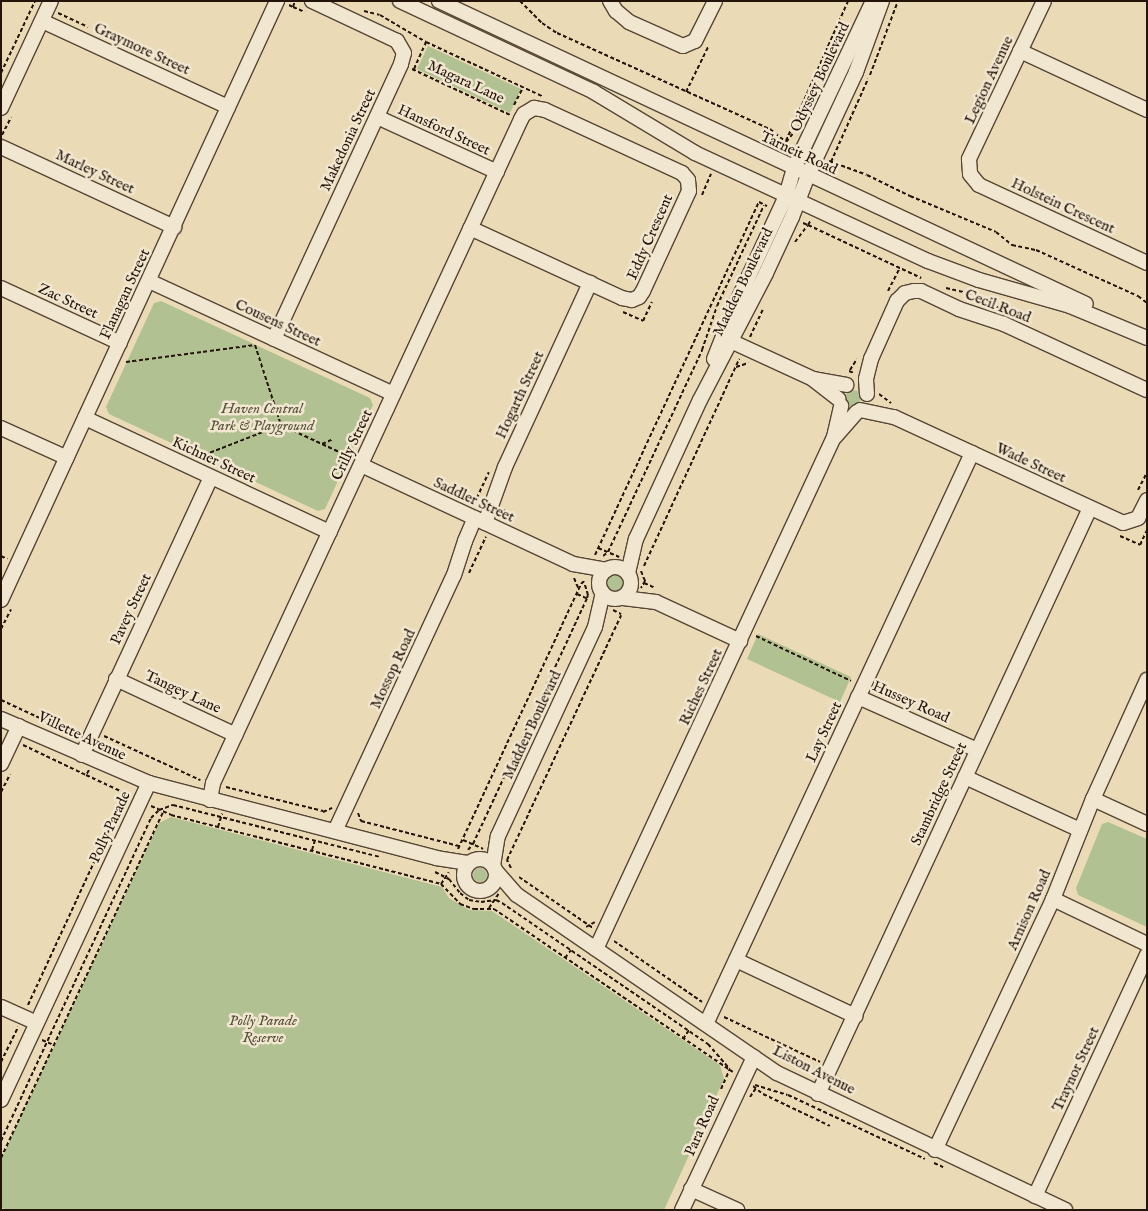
<!DOCTYPE html>
<style>
body{margin:0}
#map{position:relative;width:1148px;height:1211px;overflow:hidden;background:#eadab6;font-family:"IM FELL English",serif}
div>[style]{position:absolute}
[style*='--x']{left:calc(var(--x)*1px);top:calc(var(--y)*1px);width:calc(var(--w)*1px);rotate:calc(var(--a)*1deg)}
.green>*{inset:0;background:#b2c192}
.round{border-radius:50%}
.path>*{height:2px;margin-top:-1px;transform-origin:0;background:repeating-linear-gradient(90deg,#241308 0 4px,transparent 0 6.5px)}
.roads{filter:drop-shadow(1px 0 #564534) drop-shadow(-1px 0 #564534) drop-shadow(0 1px #564534) drop-shadow(0 -1px #564534)}
.minor>*{height:14px;margin:-7px;padding:0 7px;transform-origin:7px;border-radius:7px;background:#f1e7d0}
.minor>.ring{margin:-7px;padding:0;box-sizing:content-box;background:none;border:14px solid #f1e7d0;border-radius:50%}
span{translate:-50% -50%;white-space:nowrap;text-align:center;line-height:1.15;-webkit-text-stroke:5px #f1e7d0;paint-order:stroke}
.street-label{font-size:15px;color:#241308}
.park-label{font-size:15px;color:#565038;font-style:italic}
.frame{position:absolute;inset:0;border:2px solid #241308;pointer-events:none}
</style>
<div id="map">
<div class="green">
<i style="clip-path:polygon(428px 46px,521px 89px,510px 113px,417px 69px)"></i>
<i style="clip-path:polygon(161px 301px,370px 398px,373px 405px,325px 509px,318px 511px,109px 414px,106px 407px,154px 303px)"></i>
<i class="round" style="left:845px;top:390px;width:16px;height:16px"></i>
<i class="round" style="left:607px;top:575px;width:16px;height:16px"></i>
<i style="clip-path:polygon(758px 634px,851px 677px,840px 702px,747px 659px)"></i>
<i style="clip-path:polygon(171px 817px,442px 887px,449px 898px,469px 910px,492px 911px,720px 1065px,724px 1079px,664px 1210px,6px 1210px,1px 1207px,1px 1159px,159px 823px)"></i>
<i style="clip-path:polygon(1108px 822px,1147px 839px,1147px 927px,1078px 895px,1076px 888px,1102px 824px)"></i>
<i class="round" style="left:473px;top:868px;width:14px;height:14px"></i>
</div>
<div class="path">
<i style="--x:520;--y:1;--w:31;--a:45"></i>
<i style="--x:542;--y:23;--w:18;--a:34"></i>
<i style="--x:557;--y:33;--w:234;--a:24.3"></i>
<i style="--x:770;--y:129;--w:21;--a:39"></i>
<i style="--x:786;--y:142;--w:6;--a:99"></i>
<i style="--x:289;--y:5;--w:4;--a:27"></i>
<i style="--x:293;--y:7;--w:6;--a:-72"></i>
<i style="--x:293;--y:7;--w:13;--a:23"></i>
<i style="--x:364;--y:11;--w:16;--a:14"></i>
<i style="--x:380;--y:15;--w:53;--a:30.4"></i>
<i style="--x:426;--y:42;--w:128;--a:25"></i>
<i style="--x:58;--y:13;--w:33;--a:25"></i>
<i style="--x:412;--y:69;--w:108;--a:25.1"></i>
<i style="--x:414;--y:69;--w:30;--a:-66"></i>
<i style="--x:1;--y:73;--w:80;--a:-64.7"></i>
<i style="--x:870;--y:75;--w:79;--a:-69.3"></i>
<i style="--x:686;--y:92;--w:50;--a:-63.9"></i>
<i style="--x:514;--y:105;--w:20;--a:-63"></i>
<i style="--x:2;--y:135;--w:20;--a:-63"></i>
<i style="--x:786;--y:141;--w:153;--a:-66.1"></i>
<i style="--x:786;--y:142;--w:21;--a:-51"></i>
<i style="--x:829;--y:161;--w:40;--a:20.2"></i>
<i style="--x:867;--y:175;--w:48;--a:26"></i>
<i style="--x:910;--y:196;--w:93;--a:22.7"></i>
<i style="--x:996;--y:232;--w:21;--a:39"></i>
<i style="--x:1012;--y:245;--w:25;--a:12"></i>
<i style="--x:1036;--y:250;--w:112;--a:24.3"></i>
<i style="--x:1138;--y:296;--w:11;--a:38"></i>
<i style="--x:831;--y:162;--w:91;--a:-66"></i>
<i style="--x:833;--y:173;--w:10;--a:-66"></i>
<i style="--x:702;--y:195;--w:23;--a:-67"></i>
<i style="--x:803;--y:223;--w:5;--a:22"></i>
<i style="--x:808;--y:225;--w:6;--a:-59"></i>
<i style="--x:795;--y:242;--w:21;--a:-53"></i>
<i style="--x:808;--y:225;--w:125;--a:25.1"></i>
<i style="--x:946;--y:288;--w:22;--a:13"></i>
<i style="--x:967;--y:293;--w:38;--a:25"></i>
<i style="--x:888;--y:291;--w:25;--a:-63"></i>
<i style="--x:623;--y:312;--w:22;--a:24"></i>
<i style="--x:643;--y:321;--w:21;--a:-65"></i>
<i style="--x:750;--y:337;--w:31;--a:-65"></i>
<i style="--x:126;--y:362;--w:130;--a:-7.5"></i>
<i style="--x:255;--y:345;--w:84;--a:72"></i>
<i style="--x:281;--y:425;--w:76;--a:24.9"></i>
<i style="--x:736;--y:367;--w:13;--a:-18"></i>
<i style="--x:850;--y:370;--w:13;--a:-58"></i>
<i style="--x:849;--y:371;--w:5;--a:22"></i>
<i style="--x:879;--y:394;--w:15;--a:37"></i>
<i style="--x:322;--y:444;--w:12;--a:-24"></i>
<i style="--x:202;--y:459;--w:4;--a:-63"></i>
<i style="--x:204;--y:455;--w:83;--a:-21.3"></i>
<i style="--x:1138;--y:490;--w:20;--a:-63"></i>
<i style="--x:474;--y:504;--w:35;--a:-65"></i>
<i style="--x:504;--y:509;--w:9;--a:84"></i>
<i style="--x:1120;--y:536;--w:22;--a:24"></i>
<i style="--x:1140;--y:545;--w:17;--a:-65"></i>
<i style="--x:598;--y:548;--w:23;--a:23"></i>
<i style="--x:595;--y:555;--w:389;--a:-65.1"></i>
<i style="--x:759;--y:202;--w:9;--a:27"></i>
<i style="--x:1;--y:556;--w:7;--a:27"></i>
<i style="--x:603;--y:556;--w:6;--a:-39"></i>
<i style="--x:608;--y:552;--w:223;--a:-65"></i>
<i style="--x:702;--y:350;--w:46;--a:-71.2"></i>
<i style="--x:717;--y:306;--w:111;--a:-65"></i>
<i style="--x:644;--y:566;--w:228;--a:-65.3"></i>
<i style="--x:641;--y:571;--w:11;--a:68"></i>
<i style="--x:645;--y:581;--w:8;--a:120"></i>
<i style="--x:469;--y:573;--w:40;--a:-65"></i>
<i style="--x:574;--y:578;--w:13;--a:67"></i>
<i style="--x:644;--y:583;--w:12;--a:24"></i>
<i style="--x:577;--y:594;--w:10;--a:24"></i>
<i style="--x:613;--y:610;--w:9;--a:27"></i>
<i style="--x:1;--y:629;--w:22;--a:-63"></i>
<i style="--x:756;--y:636;--w:105;--a:25.3"></i>
<i style="--x:1;--y:700;--w:78;--a:24.9"></i>
<i style="--x:72;--y:733;--w:8;--a:-23"></i>
<i style="--x:104;--y:736;--w:106;--a:24.6"></i>
<i style="--x:23;--y:745;--w:70;--a:25.5"></i>
<i style="--x:89;--y:770;--w:6;--a:121"></i>
<i style="--x:86;--y:775;--w:47;--a:24.9"></i>
<i style="--x:226;--y:787;--w:100;--a:13.9"></i>
<i style="--x:1;--y:792;--w:20;--a:-63"></i>
<i style="--x:151;--y:806;--w:22;--a:24"></i>
<i style="--x:171;--y:815;--w:279;--a:14.3"></i>
<i style="--x:441;--y:884;--w:28;--a:46"></i>
<i style="--x:460;--y:904;--w:15;--a:20"></i>
<i style="--x:474;--y:909;--w:20;--a:0"></i>
<i style="--x:494;--y:909;--w:289;--a:34.3"></i>
<i style="--x:323;--y:812;--w:10;--a:-24"></i>
<i style="--x:358;--y:813;--w:9;--a:69"></i>
<i style="--x:361;--y:821;--w:101;--a:14.3"></i>
<i style="--x:218;--y:827;--w:14;--a:-73"></i>
<i style="--x:463;--y:840;--w:22;--a:24"></i>
<i style="--x:458;--y:849;--w:292;--a:-65.1"></i>
<i style="--x:581;--y:584;--w:6;--a:-45"></i>
<i style="--x:312;--y:850;--w:10;--a:-73"></i>
<i style="--x:468;--y:850;--w:8;--a:-50"></i>
<i style="--x:473;--y:844;--w:271;--a:-65.1"></i>
<i style="--x:587;--y:598;--w:3;--a:-72"></i>
<i style="--x:588;--y:595;--w:14;--a:-107"></i>
<i style="--x:511;--y:868;--w:9;--a:-117"></i>
<i style="--x:507;--y:860;--w:270;--a:-65"></i>
<i style="--x:435;--y:872;--w:16;--a:27"></i>
<i style="--x:449;--y:879;--w:18;--a:52"></i>
<i style="--x:460;--y:893;--w:11;--a:38"></i>
<i style="--x:469;--y:900;--w:12;--a:9"></i>
<i style="--x:481;--y:902;--w:15;--a:-8"></i>
<i style="--x:496;--y:900;--w:7;--a:27"></i>
<i style="--x:502;--y:903;--w:250;--a:34.4"></i>
<i style="--x:708;--y:1044;--w:33;--a:49"></i>
<i style="--x:519;--y:877;--w:90;--a:34.6"></i>
<i style="--x:441;--y:884;--w:14;--a:-56"></i>
<i style="--x:489;--y:908;--w:18;--a:-56"></i>
<i style="--x:586;--y:927;--w:10;--a:-29"></i>
<i style="--x:614;--y:941;--w:107;--a:34.7"></i>
<i style="--x:565;--y:958;--w:10;--a:-53"></i>
<i style="--x:28;--y:1005;--w:234;--a:-65.2"></i>
<i style="--x:724;--y:1017;--w:106;--a:25.1"></i>
<i style="--x:683;--y:1039;--w:11;--a:-56"></i>
<i style="--x:42;--y:1040;--w:13;--a:23"></i>
<i style="--x:1;--y:1062;--w:39;--a:-64"></i>
<i style="--x:840;--y:1078;--w:9;--a:69"></i>
<i style="--x:843;--y:1086;--w:4;--a:27"></i>
<i style="--x:755;--y:1085;--w:34;--a:17"></i>
<i style="--x:788;--y:1095;--w:151;--a:25"></i>
<i style="--x:753;--y:1086;--w:13;--a:39"></i>
<i style="--x:763;--y:1094;--w:74;--a:25.5"></i>
<i style="--x:721;--y:1089;--w:22;--a:-66"></i>
<i style="--x:750;--y:1097;--w:11;--a:-56"></i>
<i style="--x:1;--y:1141;--w:356;--a:-65.1"></i>
<i style="--x:151;--y:818;--w:11;--a:-45"></i>
<i style="--x:159;--y:810;--w:15;--a:-20"></i>
<i style="--x:173;--y:805;--w:213;--a:14.1"></i>
<i style="--x:1;--y:1158;--w:382;--a:-64.9"></i>
<i style="--x:934;--y:1163;--w:10;--a:24"></i>
</div>
<div class="roads">
<div class="minor">
<i style="--x:400;--y:1;--w:214;--a:25.1"></i>
<i style="--x:594;--y:92;--w:118;--a:31.1"></i>
<i style="--x:695;--y:153;--w:257;--a:24.9"></i>
<i style="--x:928;--y:261;--w:54;--a:20.4"></i>
<i style="--x:979;--y:280;--w:95;--a:15.9"></i>
<i style="--x:1070;--y:306;--w:83;--a:22.6"></i>
<i style="--x:439;--y:1;--w:714;--a:25.09"></i>
<i style="--x:610;--y:1;--w:12;--a:59"></i>
<i style="--x:616;--y:11;--w:17;--a:40"></i>
<i style="--x:629;--y:22;--w:59;--a:24"></i>
<i style="--x:683;--y:46;--w:13;--a:-23"></i>
<i style="--x:695;--y:41;--w:45;--a:-63.4"></i>
<i style="--x:1044;--y:1;--w:175;--a:115.4"></i>
<i style="--x:969;--y:159;--w:15;--a:86"></i>
<i style="--x:970;--y:174;--w:14;--a:51"></i>
<i style="--x:979;--y:185;--w:185;--a:24.9"></i>
<i style="--x:42;--y:21;--w:205;--a:24.8"></i>
<i style="--x:1020;--y:51;--w:140;--a:24.9"></i>
<i style="--x:1;--y:108;--w:118;--a:-65"></i>
<i style="--x:377;--y:117;--w:132;--a:24.6"></i>
<i style="--x:1;--y:147;--w:191;--a:24.8"></i>
<i style="--x:149;--y:281;--w:269;--a:24.8"></i>
<i style="--x:1;--y:288;--w:131;--a:24.8"></i>
<i style="--x:724;--y:338;--w:98;--a:24.7"></i>
<i style="--x:813;--y:379;--w:34;--a:10"></i>
<i style="--x:274;--y:339;--w:303;--a:-65.2"></i>
<i style="--x:401;--y:64;--w:11;--a:-75"></i>
<i style="--x:404;--y:53;--w:14;--a:-120"></i>
<i style="--x:397;--y:41;--w:94;--a:-154.8"></i>
<i style="--x:714;--y:359;--w:57;--a:-68.4"></i>
<i style="--x:735;--y:306;--w:121;--a:-65.1"></i>
<i style="--x:786;--y:196;--w:29;--a:-74"></i>
<i style="--x:794;--y:168;--w:185;--a:-64.7"></i>
<i style="--x:814;--y:380;--w:31;--a:38"></i>
<i style="--x:867;--y:394;--w:15;--a:-94"></i>
<i style="--x:866;--y:379;--w:21;--a:-76"></i>
<i style="--x:871;--y:359;--w:64;--a:-65.9"></i>
<i style="--x:897;--y:301;--w:11;--a:-45"></i>
<i style="--x:905;--y:293;--w:9;--a:-13"></i>
<i style="--x:914;--y:291;--w:7;--a:0"></i>
<i style="--x:921;--y:291;--w:42;--a:25.3"></i>
<i style="--x:959;--y:309;--w:47;--a:18.4"></i>
<i style="--x:1004;--y:324;--w:157;--a:24.8"></i>
<i style="--x:860;--y:410;--w:35;--a:12"></i>
<i style="--x:894;--y:417;--w:252;--a:24.8"></i>
<i style="--x:1123;--y:523;--w:16;--a:-18"></i>
<i style="--x:1138;--y:518;--w:20;--a:-63"></i>
<i style="--x:85;--y:418;--w:270;--a:25"></i>
<i style="--x:1;--y:428;--w:72;--a:24.4"></i>
<i style="--x:835;--y:437;--w:33;--a:-49"></i>
<i style="--x:361;--y:465;--w:234;--a:25"></i>
<i style="--x:573;--y:564;--w:34;--a:10"></i>
<i style="--x:485;--y:523;--w:59;--a:-70.3"></i>
<i style="--x:505;--y:467;--w:203;--a:-65.2"></i>
<i class="ring" style="left:599px;top:567px;width:18px;height:18px"></i>
<i style="--x:628;--y:573;--w:35;--a:-77"></i>
<i style="--x:636;--y:539;--w:153;--a:-65.3"></i>
<i style="--x:700;--y:400;--w:143;--a:-62.5"></i>
<i style="--x:766;--y:273;--w:62;--a:-65.1"></i>
<i style="--x:792;--y:217;--w:45;--a:-69.1"></i>
<i style="--x:808;--y:175;--w:114;--a:-65"></i>
<i style="--x:856;--y:72;--w:76;--a:-69.9"></i>
<i style="--x:623;--y:598;--w:33;--a:7"></i>
<i style="--x:656;--y:602;--w:93;--a:24.9"></i>
<i style="--x:1;--y:600;--w:660;--a:-65.26"></i>
<i style="--x:116;--y:679;--w:132;--a:25"></i>
<i style="--x:858;--y:697;--w:130;--a:24"></i>
<i style="--x:1;--y:719;--w:161;--a:23.4"></i>
<i style="--x:82;--y:755;--w:306;--a:-65.1"></i>
<i style="--x:1;--y:764;--w:42;--a:-64.7"></i>
<i style="--x:965;--y:777;--w:127;--a:24.7"></i>
<i style="--x:1093;--y:799;--w:60;--a:24.8"></i>
<i style="--x:210;--y:800;--w:17;--a:-80"></i>
<i style="--x:213;--y:783;--w:413;--a:-65.1"></i>
<i style="--x:387;--y:408;--w:319;--a:-65.1"></i>
<i style="--x:521;--y:119;--w:6;--a:-59"></i>
<i style="--x:524;--y:114;--w:12;--a:-31"></i>
<i style="--x:534;--y:108;--w:11;--a:10"></i>
<i style="--x:545;--y:110;--w:151;--a:24.7"></i>
<i style="--x:682;--y:173;--w:9;--a:49"></i>
<i style="--x:688;--y:180;--w:11;--a:85"></i>
<i style="--x:689;--y:191;--w:110;--a:114.7"></i>
<i style="--x:643;--y:291;--w:7;--a:124"></i>
<i style="--x:639;--y:297;--w:8;--a:157"></i>
<i style="--x:632;--y:300;--w:10;--a:-169"></i>
<i style="--x:622;--y:298;--w:167;--a:-155.3"></i>
<i style="--x:335;--y:831;--w:282;--a:-65.1"></i>
<i style="--x:454;--y:575;--w:36;--a:-72"></i>
<i style="--x:465;--y:541;--w:25;--a:-67"></i>
<i class="ring" style="left:464px;top:859px;width:18px;height:18px"></i>
<i style="--x:493;--y:866;--w:30;--a:-81"></i>
<i style="--x:498;--y:836;--w:230;--a:-65.1"></i>
<i style="--x:595;--y:627;--w:35;--a:-77"></i>
<i style="--x:495;--y:870;--w:33;--a:49"></i>
<i style="--x:517;--y:895;--w:315;--a:34.4"></i>
<i style="--x:777;--y:1073;--w:319;--a:25.4"></i>
<i style="--x:1053;--y:899;--w:104;--a:25.6"></i>
<i style="--x:596;--y:949;--w:565;--a:-65.07"></i>
<i style="--x:834;--y:437;--w:32;--a:-77"></i>
<i style="--x:736;--y:960;--w:132;--a:25.2"></i>
<i style="--x:1;--y:1007;--w:39;--a:24"></i>
<i style="--x:706;--y:1024;--w:630;--a:-65.02"></i>
<i style="--x:818;--y:1094;--w:646;--a:-65.1"></i>
<i style="--x:1;--y:1100;--w:350;--a:-65"></i>
<i style="--x:149;--y:783;--w:297;--a:14.6"></i>
<i style="--x:436;--y:858;--w:33;--a:9"></i>
<i style="--x:935;--y:1150;--w:277;--a:-64.8"></i>
<i style="--x:1053;--y:899;--w:108;--a:-68.2"></i>
<i style="--x:1093;--y:799;--w:131;--a:-65.6"></i>
<i style="--x:691;--y:1189;--w:51;--a:24.5"></i>
<i style="--x:1035;--y:1196;--w:266;--a:-65.1"></i>
<i style="--x:682;--y:1210;--w:169;--a:-64.8"></i>
</div>
</div>
<div class="street-label">
<span style="left:142px;top:49px;rotate:25deg">Graymore Street</span>
<span style="left:820px;top:77px;rotate:-65deg">Odyssey Boulevard</span>
<span style="left:989px;top:80px;rotate:-65deg">Legion Avenue</span>
<span style="left:466px;top:82px;rotate:25deg">Magara Lane</span>
<span style="left:444px;top:130px;rotate:25deg">Hansford Street</span>
<span style="left:348px;top:140px;rotate:-65deg">Makedonia Street</span>
<span style="left:799px;top:153px;rotate:25deg">Tarneit Road</span>
<span style="left:95px;top:172px;rotate:25deg">Marley Street</span>
<span style="left:1063px;top:206px;rotate:25deg">Holstein Crescent</span>
<span style="left:650px;top:237px;rotate:-66deg">Eddy Crescent</span>
<span style="left:743px;top:282px;rotate:-64deg">Madden Boulevard</span>
<span style="left:125px;top:294px;rotate:-65deg">Flanagan Street</span>
<span style="left:68px;top:301px;rotate:25deg">Zac Street</span>
<span style="left:998px;top:306px;rotate:21deg">Cecil Road</span>
<span style="left:278px;top:323px;rotate:25deg">Cousens Street</span>
<span style="left:520px;top:395px;rotate:-65deg">Hogarth Street</span>
<span style="left:352px;top:445px;rotate:-65deg">Crilly Street</span>
<span style="left:214px;top:460px;rotate:25deg">Kichner Street</span>
<span style="left:1031px;top:463px;rotate:25deg">Wade Street</span>
<span style="left:474px;top:500px;rotate:25deg">Saddler Street</span>
<span style="left:131px;top:609px;rotate:-65deg">Pavey Street</span>
<span style="left:393px;top:669px;rotate:-65deg">Mossop Road</span>
<span style="left:701px;top:687px;rotate:-65deg">Riches Street</span>
<span style="left:183px;top:692px;rotate:25deg">Tangey Lane</span>
<span style="left:911px;top:702px;rotate:24deg">Hussey Road</span>
<span style="left:532px;top:725px;rotate:-65deg">Madden Boulevard</span>
<span style="left:824px;top:732px;rotate:-65deg">Lay Street</span>
<span style="left:82px;top:736px;rotate:25deg">Villette Avenue</span>
<span style="left:939px;top:794px;rotate:-65deg">Stambridge Street</span>
<span style="left:110px;top:827px;rotate:-65deg">Polly Parade</span>
<span style="left:1029px;top:910px;rotate:-66deg">Arnison Road</span>
<span style="left:1076px;top:1069px;rotate:-65deg">Traynor Street</span>
<span style="left:814px;top:1070px;rotate:27deg">Liston Avenue</span>
<span style="left:702px;top:1126px;rotate:-66deg">Para Road</span>
</div>
<div class="park-label">
<span style="left:262px;top:417px">Haven Central<br>Park &amp; Playground</span>
<span style="left:263px;top:1029px">Polly Parade<br>Reserve</span>
</div>
<div class="frame"></div>
</div>
